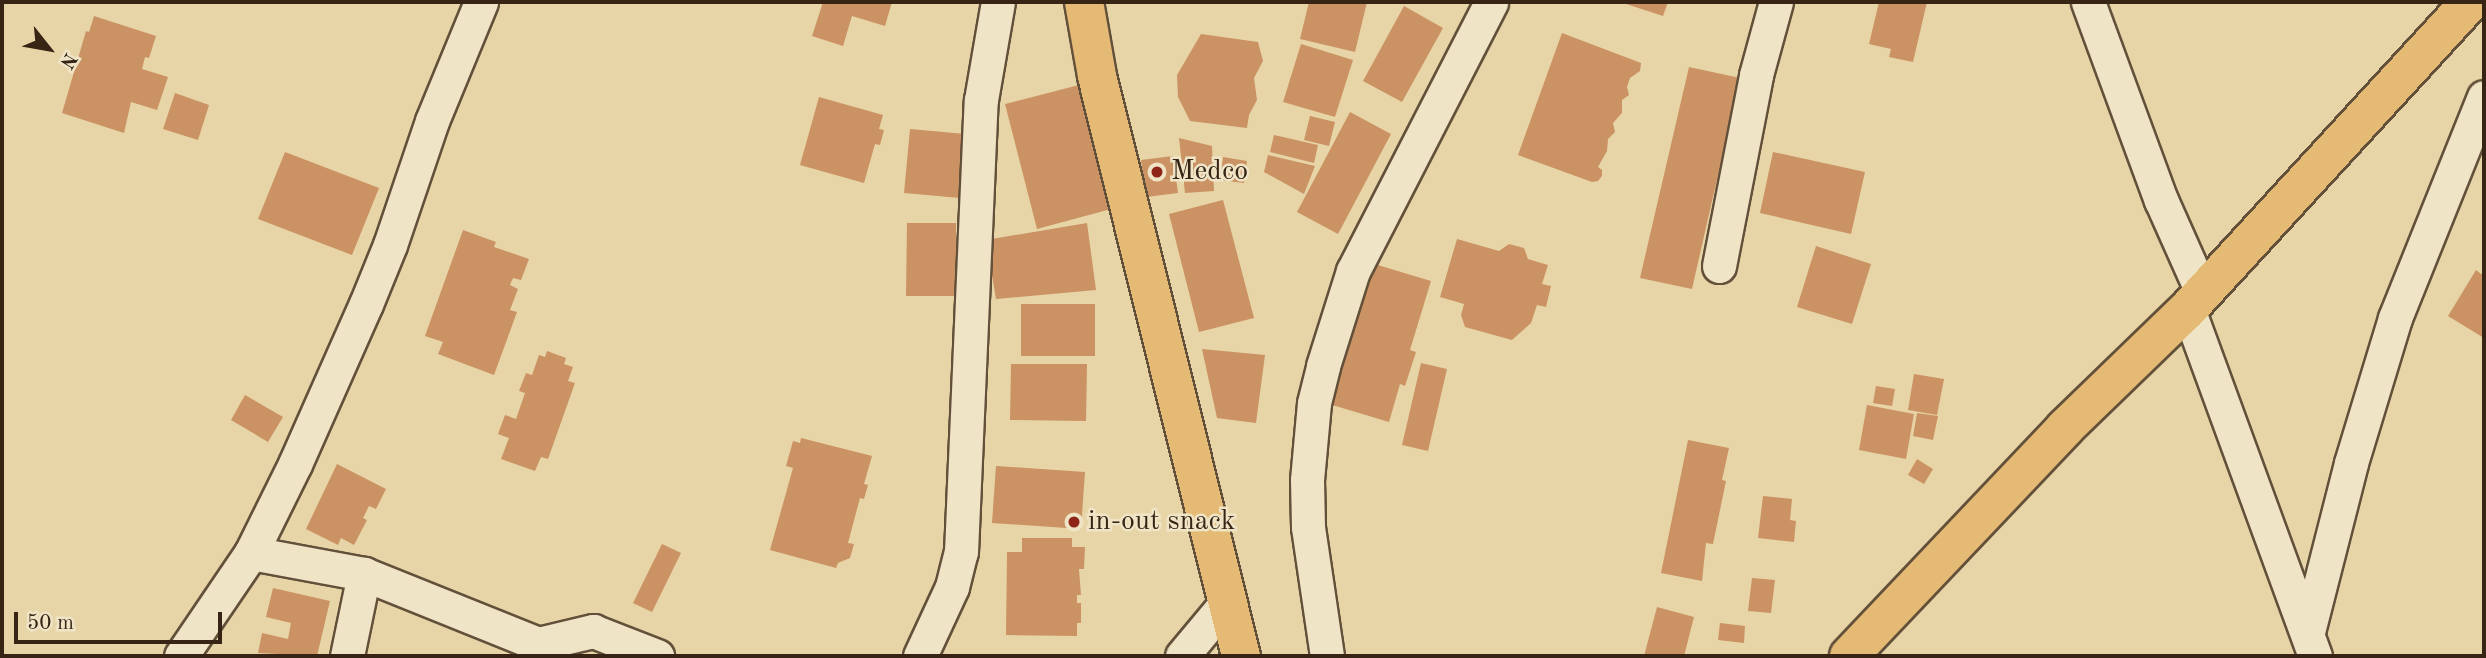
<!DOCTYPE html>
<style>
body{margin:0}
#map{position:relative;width:2486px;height:658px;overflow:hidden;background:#e7d5a7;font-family:"Old Standard TT",serif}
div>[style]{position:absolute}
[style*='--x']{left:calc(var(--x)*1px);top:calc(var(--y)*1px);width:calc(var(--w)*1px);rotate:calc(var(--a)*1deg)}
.building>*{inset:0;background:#cb9263}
.roads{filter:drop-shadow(2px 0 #63503a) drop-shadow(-2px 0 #63503a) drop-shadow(0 2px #63503a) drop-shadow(0 -2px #63503a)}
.minor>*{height:33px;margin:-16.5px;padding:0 16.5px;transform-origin:16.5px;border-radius:16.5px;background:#efe4c6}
.major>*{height:38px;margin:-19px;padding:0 19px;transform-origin:19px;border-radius:19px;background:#e4ba74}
.dots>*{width:19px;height:19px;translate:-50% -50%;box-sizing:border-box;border:4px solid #efe4c6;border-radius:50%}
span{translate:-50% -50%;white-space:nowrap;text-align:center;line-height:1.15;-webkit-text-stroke:5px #efe4c6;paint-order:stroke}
.poi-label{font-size:28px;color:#372415}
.left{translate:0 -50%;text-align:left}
.frame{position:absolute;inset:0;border:4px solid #372415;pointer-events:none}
.north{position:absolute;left:14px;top:14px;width:70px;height:70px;-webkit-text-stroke:5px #efe4c6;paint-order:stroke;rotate:121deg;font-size:19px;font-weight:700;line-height:28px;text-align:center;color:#372415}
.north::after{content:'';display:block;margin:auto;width:24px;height:32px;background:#372415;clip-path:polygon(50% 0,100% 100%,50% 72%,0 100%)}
.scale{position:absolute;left:14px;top:612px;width:208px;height:32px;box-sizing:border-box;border:4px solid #372415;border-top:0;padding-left:9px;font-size:21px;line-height:24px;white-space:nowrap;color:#372415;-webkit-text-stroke:5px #efe4c6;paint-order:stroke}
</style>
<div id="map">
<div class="building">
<i style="clip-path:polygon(823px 2px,892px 2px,885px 26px,852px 16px,843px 46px,812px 36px)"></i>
<i style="clip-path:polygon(1309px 2px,1367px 2px,1355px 52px,1300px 39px)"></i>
<i style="clip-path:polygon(1620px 2px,1668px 2px,1663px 16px)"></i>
<i style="clip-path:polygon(1879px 2px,1927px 2px,1913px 62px,1889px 57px,1891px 49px,1869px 44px)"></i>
<i style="clip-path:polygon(1404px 6px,1443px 28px,1402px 102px,1363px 81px)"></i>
<i style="clip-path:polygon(94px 16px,156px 36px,149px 58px,145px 57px,142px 69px,168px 77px,157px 110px,131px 102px,124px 133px,62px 113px,86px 31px,89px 32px)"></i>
<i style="clip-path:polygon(1562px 33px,1641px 63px,1640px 71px,1630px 78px,1627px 87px,1629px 95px,1622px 100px,1622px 113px,1613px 123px,1615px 132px,1608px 139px,1607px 151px,1598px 167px,1602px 170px,1602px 176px,1598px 181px,1592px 182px,1518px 155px)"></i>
<i style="clip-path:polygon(1201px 34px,1258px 42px,1263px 61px,1254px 78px,1257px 100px,1249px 115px,1247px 128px,1190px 121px,1178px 97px,1177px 75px)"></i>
<i style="clip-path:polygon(1301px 44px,1353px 60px,1335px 117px,1283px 102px)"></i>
<i style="clip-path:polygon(1689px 67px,1740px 78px,1692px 289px,1640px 278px)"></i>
<i style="clip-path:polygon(1079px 85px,1111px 209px,1037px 229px,1005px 104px)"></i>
<i style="clip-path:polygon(175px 93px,209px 105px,198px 140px,163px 129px)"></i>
<i style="clip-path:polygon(819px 97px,883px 115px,879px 129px,884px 130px,880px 145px,875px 144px,864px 183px,800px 165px)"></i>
<i style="clip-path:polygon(1350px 112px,1391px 134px,1338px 234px,1297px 212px)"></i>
<i style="clip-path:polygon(1310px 116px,1335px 122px,1329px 146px,1304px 140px)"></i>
<i style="clip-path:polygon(910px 129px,965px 134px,960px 198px,904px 193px)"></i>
<i style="clip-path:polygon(1274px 135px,1318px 145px,1314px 163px,1270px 152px)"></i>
<i style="clip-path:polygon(1179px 138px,1212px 146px,1214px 191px,1185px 193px)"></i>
<i style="clip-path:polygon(285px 152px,379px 188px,352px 255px,258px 219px)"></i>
<i style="clip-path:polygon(1773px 152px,1865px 172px,1851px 234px,1760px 213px)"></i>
<i style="clip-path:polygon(1268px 155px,1315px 166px,1304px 194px,1264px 172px)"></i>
<i style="clip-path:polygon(1173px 156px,1178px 193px,1146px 197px,1141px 160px)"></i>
<i style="clip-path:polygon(1223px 157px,1247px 161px,1244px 183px,1220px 180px)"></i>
<i style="clip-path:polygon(1223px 200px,1254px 318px,1199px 332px,1169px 214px)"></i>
<i style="clip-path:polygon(907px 223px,956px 223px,956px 296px,906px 296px)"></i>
<i style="clip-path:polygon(1087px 223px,1096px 290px,996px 299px,986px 240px)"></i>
<i style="clip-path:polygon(463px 230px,496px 242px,494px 247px,529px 259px,521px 280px,513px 278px,510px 285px,518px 289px,510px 310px,517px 312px,494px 375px,438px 354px,443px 342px,425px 336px)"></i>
<i style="clip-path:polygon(1457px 239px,1499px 251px,1509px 244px,1524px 248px,1528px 259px,1548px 265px,1542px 284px,1551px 286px,1546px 307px,1537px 305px,1531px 323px,1512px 340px,1465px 327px,1461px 315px,1464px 304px,1440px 297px)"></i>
<i style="clip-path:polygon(1816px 246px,1871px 264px,1852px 324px,1797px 307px)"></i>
<i style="clip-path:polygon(1371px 263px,1431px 281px,1410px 350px,1416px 352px,1405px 386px,1400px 384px,1389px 422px,1329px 404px)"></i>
<i style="clip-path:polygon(2476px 270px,2484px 276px,2484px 338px,2448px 316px)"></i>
<i style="clip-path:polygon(1021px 304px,1095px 304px,1095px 356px,1021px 356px)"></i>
<i style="clip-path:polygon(1202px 349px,1265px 355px,1256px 423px,1217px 418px)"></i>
<i style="clip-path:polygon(547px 351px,566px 358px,564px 364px,573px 367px,568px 381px,575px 383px,548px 459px,541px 457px,535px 471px,501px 459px,509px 438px,498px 434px,505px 415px,516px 419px,525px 393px,519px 391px,526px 373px,532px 375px,539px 355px,545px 357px)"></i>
<i style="clip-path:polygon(1421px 363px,1447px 369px,1428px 451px,1402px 445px)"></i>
<i style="clip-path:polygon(1011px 364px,1087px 364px,1086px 421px,1010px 420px)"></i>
<i style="clip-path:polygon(1914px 374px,1944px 379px,1937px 415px,1908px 410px)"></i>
<i style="clip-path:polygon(1876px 386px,1895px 389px,1892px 406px,1873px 403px)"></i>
<i style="clip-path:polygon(245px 395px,283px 417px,268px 442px,231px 420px)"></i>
<i style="clip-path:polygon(1867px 405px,1914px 414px,1906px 459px,1859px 450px)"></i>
<i style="clip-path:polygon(1917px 413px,1938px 416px,1933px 440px,1913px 436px)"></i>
<i style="clip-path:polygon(801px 438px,872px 456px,864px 484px,868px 485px,864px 499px,860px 498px,848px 543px,854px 544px,850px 558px,838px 563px,836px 568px,770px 550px,793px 468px,786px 466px,793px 441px,800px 443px)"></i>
<i style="clip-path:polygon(1688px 440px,1729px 448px,1722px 480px,1726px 481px,1713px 544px,1706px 543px,1702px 581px,1661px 573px)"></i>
<i style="clip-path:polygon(1917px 459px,1933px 469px,1924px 484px,1908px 475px)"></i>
<i style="clip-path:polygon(337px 464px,386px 489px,376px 509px,369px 506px,363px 518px,367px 520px,354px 545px,341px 538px,338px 545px,306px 529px)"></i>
<i style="clip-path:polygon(996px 466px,1085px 472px,1081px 529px,992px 523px)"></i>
<i style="clip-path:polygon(1763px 496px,1792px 499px,1790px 520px,1796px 521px,1794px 542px,1758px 538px)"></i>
<i style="clip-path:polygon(1022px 538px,1072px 538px,1072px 547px,1085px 547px,1084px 569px,1079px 569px,1081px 595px,1077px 595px,1077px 603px,1081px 603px,1081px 623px,1077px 623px,1077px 636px,1006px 635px,1007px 552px,1022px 552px)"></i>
<i style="clip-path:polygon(662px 544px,681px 553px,652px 612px,633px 603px)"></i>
<i style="clip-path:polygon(1752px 578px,1775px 580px,1771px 613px,1748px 611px)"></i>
<i style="clip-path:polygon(273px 588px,330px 601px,317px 656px,258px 653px,262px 633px,288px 639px,291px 623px,266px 617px)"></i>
<i style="clip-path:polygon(1657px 607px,1694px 617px,1684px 656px,1644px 656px)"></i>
<i style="clip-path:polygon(1720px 623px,1745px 626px,1744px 643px,1718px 640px)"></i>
</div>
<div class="roads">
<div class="minor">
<i style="--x:2088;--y:2;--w:211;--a:69.8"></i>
<i style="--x:2161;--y:200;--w:101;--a:66"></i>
<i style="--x:1719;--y:266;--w:195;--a:-79"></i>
<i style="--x:1756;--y:75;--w:76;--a:-74.7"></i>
<i style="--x:2188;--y:309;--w:370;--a:69.9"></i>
<i style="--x:251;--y:553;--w:115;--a:10.5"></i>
<i style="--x:364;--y:574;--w:188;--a:21.9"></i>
<i style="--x:538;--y:644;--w:57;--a:-13.3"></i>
<i style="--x:593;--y:631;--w:69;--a:21.3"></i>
<i style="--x:2308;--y:632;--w:174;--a:-75.7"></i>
<i style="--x:2351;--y:463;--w:152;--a:-73.1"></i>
<i style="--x:2395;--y:318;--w:238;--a:-68.1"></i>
<i style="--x:181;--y:656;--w:125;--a:-55.8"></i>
<i style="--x:251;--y:553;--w:99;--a:-63.7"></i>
<i style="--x:295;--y:464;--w:175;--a:-66.1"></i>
<i style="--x:366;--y:304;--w:64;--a:-67.9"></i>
<i style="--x:390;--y:245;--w:131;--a:-71.3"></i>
<i style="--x:432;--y:121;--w:129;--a:-67.6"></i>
<i style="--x:347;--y:656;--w:84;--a:-78.3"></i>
<i style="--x:920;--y:656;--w:76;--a:-65.1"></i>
<i style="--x:952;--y:587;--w:36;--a:-76"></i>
<i style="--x:961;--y:552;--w:452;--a:-87.5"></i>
<i style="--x:981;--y:100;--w:99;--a:-80.2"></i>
<i style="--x:1182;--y:656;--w:70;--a:-50.2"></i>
<i style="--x:1327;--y:656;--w:130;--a:-98.4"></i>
<i style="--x:1308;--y:527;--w:47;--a:-91.2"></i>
<i style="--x:1307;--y:480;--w:77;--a:-84.8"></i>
<i style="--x:1314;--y:403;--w:38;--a:-76"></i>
<i style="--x:1323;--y:366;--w:100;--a:-72.5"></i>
<i style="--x:1353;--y:271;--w:302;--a:-62.8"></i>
</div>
<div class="major">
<i style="--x:1084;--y:2;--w:75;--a:80"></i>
<i style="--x:1097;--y:76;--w:598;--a:76.06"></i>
<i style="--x:1849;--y:656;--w:314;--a:-46.5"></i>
<i style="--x:2065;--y:428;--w:171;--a:-44.1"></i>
<i style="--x:2188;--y:309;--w:417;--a:-47.4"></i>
</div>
</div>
<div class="dots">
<i style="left:1157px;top:172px;background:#8f2418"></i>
<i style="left:1074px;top:522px;background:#8f2418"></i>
</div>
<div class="poi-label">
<span class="left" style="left:1171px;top:172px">Medco</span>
<span class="left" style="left:1088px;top:522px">in-out snack</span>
</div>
<div class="frame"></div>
<div class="north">N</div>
<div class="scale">50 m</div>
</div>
